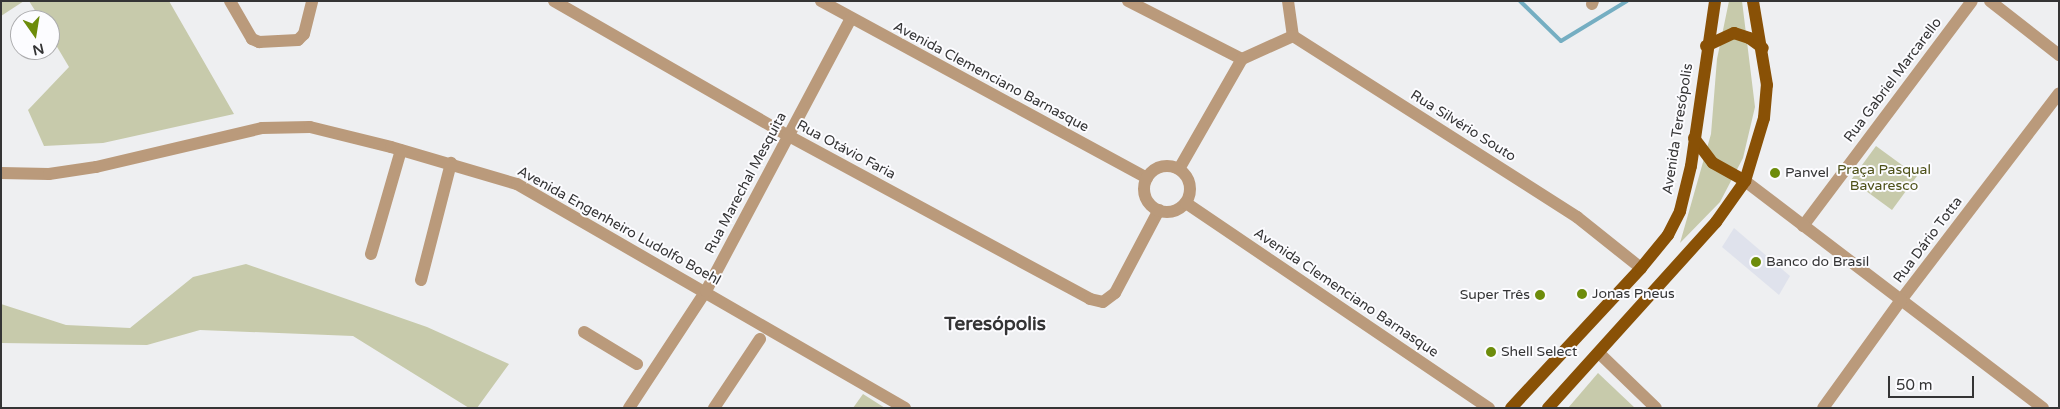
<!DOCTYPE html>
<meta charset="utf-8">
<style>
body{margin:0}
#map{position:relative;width:2060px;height:409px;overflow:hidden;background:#eeeff1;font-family:"Varela Round",sans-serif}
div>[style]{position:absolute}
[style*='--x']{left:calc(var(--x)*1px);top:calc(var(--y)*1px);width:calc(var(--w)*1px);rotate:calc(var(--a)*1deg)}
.built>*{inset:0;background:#dfe2ec}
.green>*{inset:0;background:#c7caab}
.stream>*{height:4px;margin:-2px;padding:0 2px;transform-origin:2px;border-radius:2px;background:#75aec2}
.minor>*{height:12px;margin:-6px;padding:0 6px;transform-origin:6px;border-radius:6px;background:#ba9a7b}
.tertiary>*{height:12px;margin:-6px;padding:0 6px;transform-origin:6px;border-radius:6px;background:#ba9a7b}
.tertiary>.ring{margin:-6px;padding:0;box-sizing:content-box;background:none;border:12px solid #ba9a7b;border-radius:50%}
.primary>*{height:12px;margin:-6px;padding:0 6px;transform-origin:6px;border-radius:6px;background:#895106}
.dots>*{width:14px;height:14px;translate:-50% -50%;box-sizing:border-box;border:2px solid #fcfcff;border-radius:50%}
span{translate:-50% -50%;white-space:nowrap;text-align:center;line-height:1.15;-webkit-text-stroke:4px #fcfcff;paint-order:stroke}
.street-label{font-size:14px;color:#343435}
.park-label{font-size:14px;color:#4d5018}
.poi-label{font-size:14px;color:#343435}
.left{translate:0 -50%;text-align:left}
.right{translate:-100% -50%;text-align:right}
.district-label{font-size:19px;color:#343435;font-weight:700}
.frame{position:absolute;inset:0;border:2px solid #343435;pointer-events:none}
.north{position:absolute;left:10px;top:10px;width:50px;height:50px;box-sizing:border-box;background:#fcfcff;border:1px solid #acacae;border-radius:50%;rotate:167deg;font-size:14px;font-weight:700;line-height:20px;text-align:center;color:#343435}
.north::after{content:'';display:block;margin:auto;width:18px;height:22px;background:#6d8c0b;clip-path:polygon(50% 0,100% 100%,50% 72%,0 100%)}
.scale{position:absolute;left:1888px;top:376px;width:86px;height:22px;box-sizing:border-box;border:2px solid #343435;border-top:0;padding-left:6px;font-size:15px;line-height:18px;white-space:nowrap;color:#343435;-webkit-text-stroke:4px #fcfcff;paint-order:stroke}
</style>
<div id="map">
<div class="built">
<i style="clip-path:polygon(1734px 228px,1790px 276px,1779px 295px,1722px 247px)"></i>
</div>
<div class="green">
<i style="clip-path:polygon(1px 1px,24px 1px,1px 16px)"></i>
<i style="clip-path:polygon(29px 1px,169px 1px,234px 114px,103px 143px,44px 146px,28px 110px,69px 67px,50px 35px,50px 20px,41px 20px)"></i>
<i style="clip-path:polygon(1729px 1px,1742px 1px,1755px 107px,1743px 158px,1720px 202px,1680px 243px,1711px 134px,1717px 59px)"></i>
<i style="clip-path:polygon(1876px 146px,1917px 176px,1892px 210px,1851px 180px)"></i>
<i style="clip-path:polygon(246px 264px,427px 327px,509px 364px,477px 408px,469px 408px,353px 336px,200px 330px,147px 345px,1px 343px,1px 304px,66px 325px,130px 328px,193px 277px)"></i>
<i style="clip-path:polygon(1598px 373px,1635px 408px,1568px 408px)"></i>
<i style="clip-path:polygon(863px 394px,885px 408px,853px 408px)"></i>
</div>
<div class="stream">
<i style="--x:1520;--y:1;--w:57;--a:44.3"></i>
<i style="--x:1561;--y:41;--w:77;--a:-31.2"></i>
</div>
<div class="minor">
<i style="--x:230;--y:1;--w:44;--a:59.9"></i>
<i style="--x:252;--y:39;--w:8;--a:23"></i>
<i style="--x:259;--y:42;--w:39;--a:-3"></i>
<i style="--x:298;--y:40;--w:8;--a:-45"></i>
<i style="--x:304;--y:34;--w:34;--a:-76"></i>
<i style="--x:554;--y:1;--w:269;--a:29.9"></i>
<i style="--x:787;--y:135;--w:345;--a:28.4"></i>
<i style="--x:1090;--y:299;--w:13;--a:13"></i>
<i style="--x:1103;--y:302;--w:15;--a:-37"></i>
<i style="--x:1115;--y:293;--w:94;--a:-62.1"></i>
<i style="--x:1128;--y:1;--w:128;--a:27"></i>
<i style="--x:1288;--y:1;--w:35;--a:82"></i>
<i style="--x:1293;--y:36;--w:337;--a:32.5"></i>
<i style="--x:1577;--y:217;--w:82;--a:38.6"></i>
<i style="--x:1990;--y:1;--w:88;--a:38"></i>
<i style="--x:1592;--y:4;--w:3;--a:-72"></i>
<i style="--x:1242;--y:59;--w:56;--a:-24.3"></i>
<i style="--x:1179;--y:169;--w:127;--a:-60.2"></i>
<i style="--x:1803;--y:226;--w:281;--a:-53.1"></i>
<i style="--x:371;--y:254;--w:108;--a:-73.9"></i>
<i style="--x:421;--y:280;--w:121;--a:-75.6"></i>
<i style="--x:584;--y:332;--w:62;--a:31.1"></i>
<i style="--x:1599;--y:353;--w:79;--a:44"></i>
<i style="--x:714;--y:408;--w:83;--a:-56.3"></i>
<i style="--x:2043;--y:408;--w:178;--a:-142.7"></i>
<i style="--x:1901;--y:300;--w:260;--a:-52.6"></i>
</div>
<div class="tertiary">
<i style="--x:821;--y:1;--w:371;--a:28.5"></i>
<i class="ring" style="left:1144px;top:166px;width:34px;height:34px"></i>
<i style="--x:1;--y:173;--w:48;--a:1.2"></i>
<i style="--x:49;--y:174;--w:48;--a:-8.5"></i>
<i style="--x:96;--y:167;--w:171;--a:-13.2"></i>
<i style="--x:262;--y:128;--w:48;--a:-1.2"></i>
<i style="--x:310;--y:127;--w:83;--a:13.9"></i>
<i style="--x:391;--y:147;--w:131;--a:16.4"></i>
<i style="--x:517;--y:184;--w:448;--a:30"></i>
<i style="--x:1745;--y:181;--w:196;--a:37.3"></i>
<i style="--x:1901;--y:300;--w:133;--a:125.8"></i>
<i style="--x:1186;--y:203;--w:366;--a:34.1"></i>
<i style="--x:629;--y:408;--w:140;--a:-56.7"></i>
<i style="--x:706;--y:291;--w:309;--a:-62"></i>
</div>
<div class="primary">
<i style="--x:1706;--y:46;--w:31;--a:-25"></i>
<i style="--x:1734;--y:33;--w:16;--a:18"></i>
<i style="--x:1749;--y:38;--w:17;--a:36"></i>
<i style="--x:1694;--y:138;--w:31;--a:53"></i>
<i style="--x:1713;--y:163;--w:37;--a:29"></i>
<i style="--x:1511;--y:408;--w:191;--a:-47.1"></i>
<i style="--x:1641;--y:268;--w:43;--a:-50.7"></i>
<i style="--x:1668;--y:235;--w:27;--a:-63"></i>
<i style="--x:1680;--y:211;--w:46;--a:-76.3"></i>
<i style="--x:1691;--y:166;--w:167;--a:-81.7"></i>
<i style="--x:1548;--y:408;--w:251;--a:-47.9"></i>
<i style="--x:1716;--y:222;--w:50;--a:-54.7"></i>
<i style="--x:1745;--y:181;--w:66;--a:-73.2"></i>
<i style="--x:1764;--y:118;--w:33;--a:-85"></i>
<i style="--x:1767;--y:85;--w:85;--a:-99.5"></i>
</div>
<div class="dots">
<i style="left:1775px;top:173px;background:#6d8c0b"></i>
<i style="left:1756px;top:262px;background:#6d8c0b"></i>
<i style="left:1582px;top:294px;background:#6d8c0b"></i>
<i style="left:1540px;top:295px;background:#6d8c0b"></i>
<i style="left:1491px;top:352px;background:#6d8c0b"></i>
</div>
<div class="street-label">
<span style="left:991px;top:77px;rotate:28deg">Avenida Clemenciano Barnasque</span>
<span style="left:1893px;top:80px;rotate:-53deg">Rua Gabriel Marcarello</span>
<span style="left:1463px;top:126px;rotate:32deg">Rua Silvério Souto</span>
<span style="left:1678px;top:129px;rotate:-81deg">Avenida Teresópolis</span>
<span style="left:846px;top:150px;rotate:28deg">Rua Otávio Faria</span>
<span style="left:746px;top:183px;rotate:-62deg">Rua Marechal Mesquita</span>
<span style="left:619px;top:226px;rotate:29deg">Avenida Engenheiro Ludolfo Boehl</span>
<span style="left:1928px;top:240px;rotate:-53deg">Rua Dário Totta</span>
<span style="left:1346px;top:293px;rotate:34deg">Avenida Clemenciano Barnasque</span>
</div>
<div class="park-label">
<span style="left:1884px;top:178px">Praça Pasqual<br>Bavaresco</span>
</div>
<div class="poi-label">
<span class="left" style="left:1785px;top:173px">Panvel</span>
<span class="left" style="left:1766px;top:262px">Banco do Brasil</span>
<span class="left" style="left:1592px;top:294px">Jonas Pneus</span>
<span class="right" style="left:1530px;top:295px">Super Três</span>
<span class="left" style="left:1501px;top:352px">Shell Select</span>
</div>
<div class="district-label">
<span style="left:995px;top:325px">Teresópolis</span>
</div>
<div class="frame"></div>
<div class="north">N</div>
<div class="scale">50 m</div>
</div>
